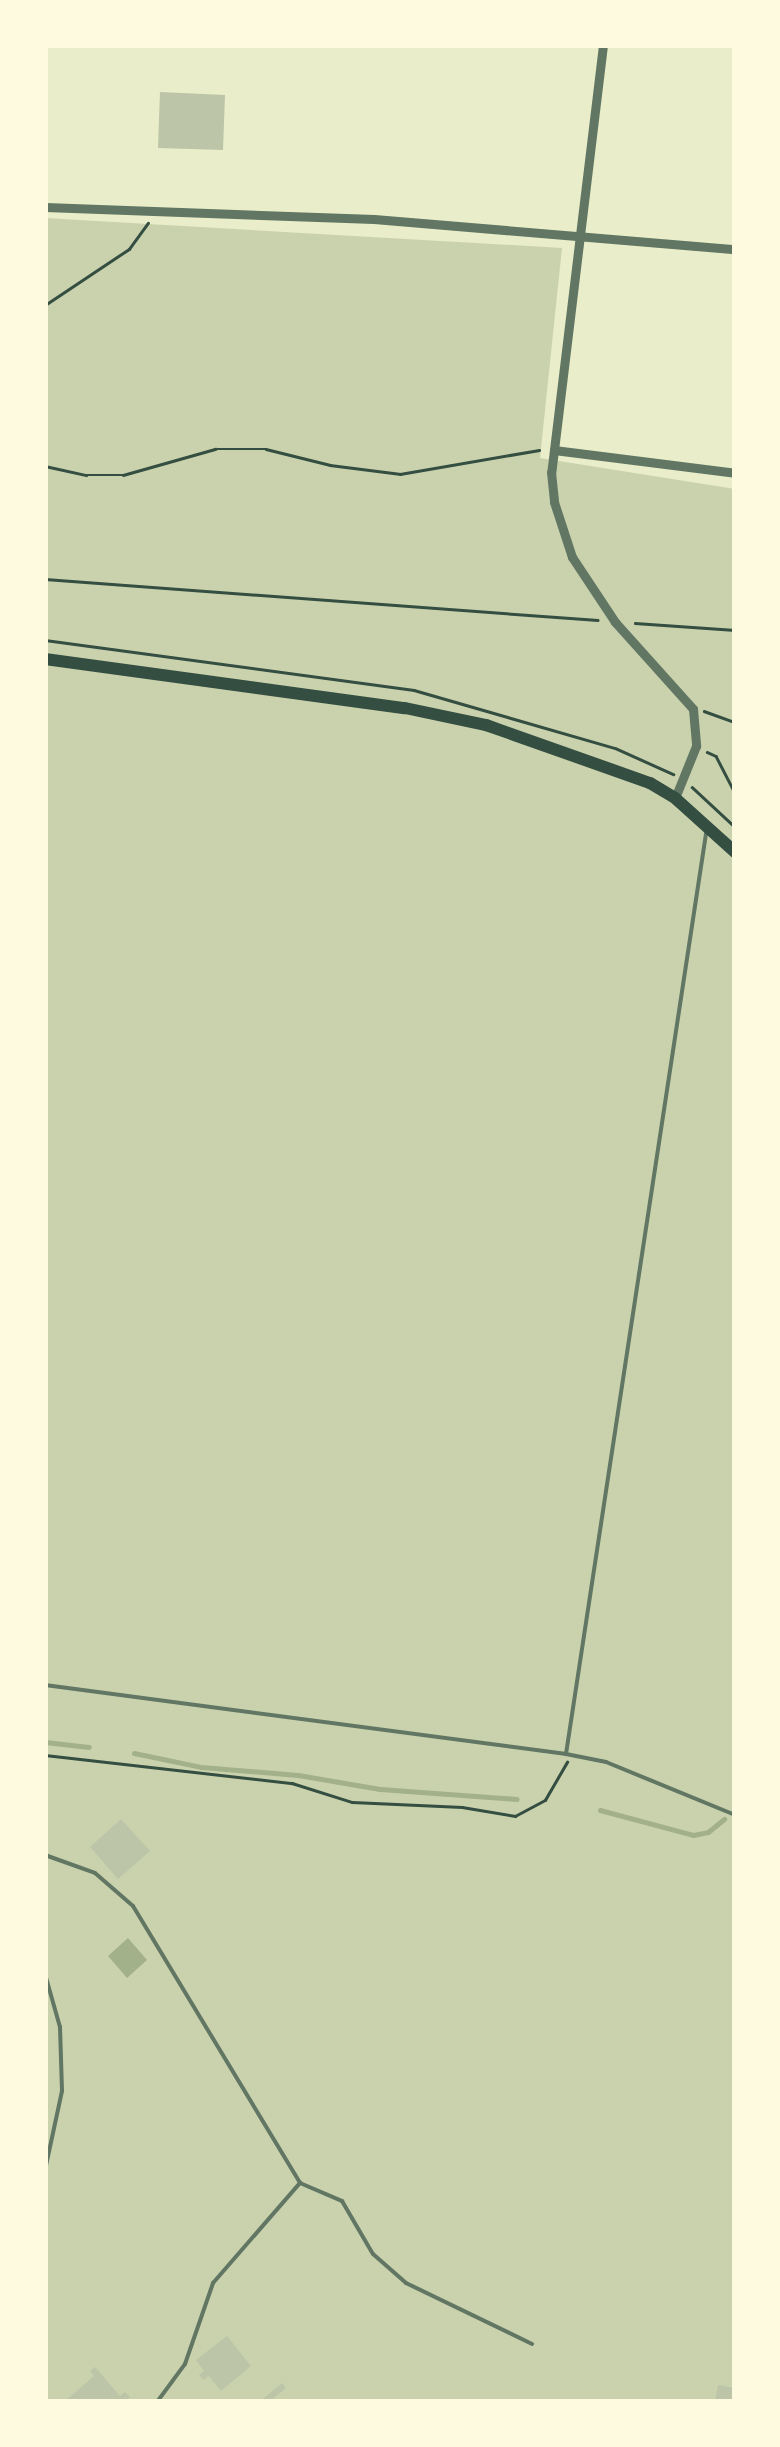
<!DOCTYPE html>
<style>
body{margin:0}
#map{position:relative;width:780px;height:2447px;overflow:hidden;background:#e9edc9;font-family:Quicksand,sans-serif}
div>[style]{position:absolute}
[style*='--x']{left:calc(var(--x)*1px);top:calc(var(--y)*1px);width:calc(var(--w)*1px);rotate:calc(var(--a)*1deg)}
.green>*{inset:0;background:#cad2ad}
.water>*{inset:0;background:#a3b18a}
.stream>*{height:5px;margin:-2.5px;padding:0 2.5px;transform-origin:2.5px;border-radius:2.5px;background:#a3b18a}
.building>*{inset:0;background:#bcc5a7}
.path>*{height:2.5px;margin:-1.25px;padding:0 1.25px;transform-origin:1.25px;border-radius:1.25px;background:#344e41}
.service>*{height:4px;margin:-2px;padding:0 2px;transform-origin:2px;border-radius:2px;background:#617663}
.minor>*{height:9px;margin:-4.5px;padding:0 4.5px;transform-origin:4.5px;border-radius:4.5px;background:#617663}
.primary>*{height:12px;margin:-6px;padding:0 6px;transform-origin:6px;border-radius:6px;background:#344e41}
span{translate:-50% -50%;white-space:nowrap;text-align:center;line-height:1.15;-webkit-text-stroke:8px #fefae0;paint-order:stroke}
.frame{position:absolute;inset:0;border:48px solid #fefae0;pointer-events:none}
</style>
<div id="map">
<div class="green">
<i style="clip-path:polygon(45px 218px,562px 248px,540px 458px,735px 489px,735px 2402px,45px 2402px)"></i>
</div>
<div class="water">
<i style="clip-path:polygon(128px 1938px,147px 1960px,127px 1978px,108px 1956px)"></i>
</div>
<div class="stream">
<i style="--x:45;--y:1742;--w:44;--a:6.5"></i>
<i style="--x:134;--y:1753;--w:68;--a:11.8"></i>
<i style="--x:201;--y:1767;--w:97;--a:4.7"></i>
<i style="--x:298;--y:1775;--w:83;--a:9.7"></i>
<i style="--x:380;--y:1789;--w:137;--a:4.2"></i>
<i style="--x:600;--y:1810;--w:96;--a:15"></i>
<i style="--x:693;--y:1835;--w:15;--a:-11"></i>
<i style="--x:708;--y:1832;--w:21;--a:-39"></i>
</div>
<div class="building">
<i style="clip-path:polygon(160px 92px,225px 95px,223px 150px,158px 148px)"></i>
<i style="clip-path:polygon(121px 1819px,150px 1851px,118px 1879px,90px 1847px)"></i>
<i style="clip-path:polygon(227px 2336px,251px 2366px,221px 2391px,209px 2376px,203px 2380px,199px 2375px,204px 2371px,196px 2360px)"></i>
<i style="clip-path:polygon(95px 2367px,120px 2396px,125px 2392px,130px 2397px,124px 2402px,64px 2402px,94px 2376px,90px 2371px)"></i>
<i style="clip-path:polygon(282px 2383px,286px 2388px,269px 2402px,259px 2402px)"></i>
<i style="clip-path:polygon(718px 2385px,735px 2388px,735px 2402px,715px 2402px)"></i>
</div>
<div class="path">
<i style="--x:45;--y:305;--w:101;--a:-33.7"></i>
<i style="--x:129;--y:249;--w:32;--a:-54"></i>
<i style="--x:45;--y:466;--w:42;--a:12.4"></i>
<i style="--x:86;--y:475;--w:37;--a:0"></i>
<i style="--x:123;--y:475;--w:96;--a:-15.8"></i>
<i style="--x:215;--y:449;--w:51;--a:0"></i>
<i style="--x:266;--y:449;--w:66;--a:14"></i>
<i style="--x:330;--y:465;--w:71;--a:7.3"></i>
<i style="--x:400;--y:474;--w:141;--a:-9.8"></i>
<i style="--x:45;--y:579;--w:554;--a:4.25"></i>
<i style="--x:635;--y:623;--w:100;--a:4"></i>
<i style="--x:45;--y:640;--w:372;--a:7.7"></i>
<i style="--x:414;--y:690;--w:209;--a:16.1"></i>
<i style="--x:615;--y:748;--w:64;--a:24.1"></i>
<i style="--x:704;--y:711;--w:33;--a:20"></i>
<i style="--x:707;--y:752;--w:10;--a:24"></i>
<i style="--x:716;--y:756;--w:42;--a:62.8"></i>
<i style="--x:692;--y:787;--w:59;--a:42.9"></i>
<i style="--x:45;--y:1755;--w:249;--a:6.5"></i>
<i style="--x:292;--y:1783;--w:63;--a:17.6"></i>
<i style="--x:352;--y:1802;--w:110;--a:2.6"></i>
<i style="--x:462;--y:1807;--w:54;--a:9.6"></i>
<i style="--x:515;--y:1816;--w:34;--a:-28"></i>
<i style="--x:545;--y:1800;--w:44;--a:-59.9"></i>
</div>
<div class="service">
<i style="--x:45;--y:1685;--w:526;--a:7.54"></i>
<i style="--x:566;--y:1754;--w:41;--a:11.3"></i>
<i style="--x:606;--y:1762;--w:139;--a:22.3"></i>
<i style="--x:566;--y:1754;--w:931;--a:-81.35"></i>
<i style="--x:45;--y:1855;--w:53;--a:19.8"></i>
<i style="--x:95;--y:1873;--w:50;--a:41"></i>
<i style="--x:133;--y:1906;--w:323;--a:58.9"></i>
<i style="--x:300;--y:2183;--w:46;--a:23.2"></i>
<i style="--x:342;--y:2201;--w:61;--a:59.7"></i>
<i style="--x:373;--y:2254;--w:44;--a:41.3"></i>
<i style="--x:406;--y:2283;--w:140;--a:25.8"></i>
<i style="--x:45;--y:1974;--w:55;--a:74.2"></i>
<i style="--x:60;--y:2027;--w:64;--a:88.2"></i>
<i style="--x:62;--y:2091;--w:81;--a:102.1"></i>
<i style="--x:157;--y:2402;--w:47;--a:-53.6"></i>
<i style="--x:185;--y:2364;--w:86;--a:-70.9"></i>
<i style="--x:213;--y:2283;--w:133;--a:-49"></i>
</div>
<div class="minor">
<i style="--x:603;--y:45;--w:430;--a:96.9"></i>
<i style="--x:551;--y:472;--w:30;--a:84"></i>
<i style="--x:554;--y:502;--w:58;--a:71.9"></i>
<i style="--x:572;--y:557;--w:78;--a:56.5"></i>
<i style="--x:615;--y:622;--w:117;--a:48.1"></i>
<i style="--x:693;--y:709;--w:37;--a:85"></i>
<i style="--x:696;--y:746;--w:56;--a:112"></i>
<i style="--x:45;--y:207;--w:329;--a:2.1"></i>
<i style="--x:374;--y:219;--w:362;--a:4.8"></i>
<i style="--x:554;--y:450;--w:182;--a:7.2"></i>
</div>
<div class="primary">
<i style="--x:45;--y:659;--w:363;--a:7.8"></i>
<i style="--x:405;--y:708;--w:83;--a:11.9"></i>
<i style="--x:486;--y:725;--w:174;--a:19.5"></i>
<i style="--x:650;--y:783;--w:29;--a:31"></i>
<i style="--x:675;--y:798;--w:81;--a:42"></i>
</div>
<div class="frame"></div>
</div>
